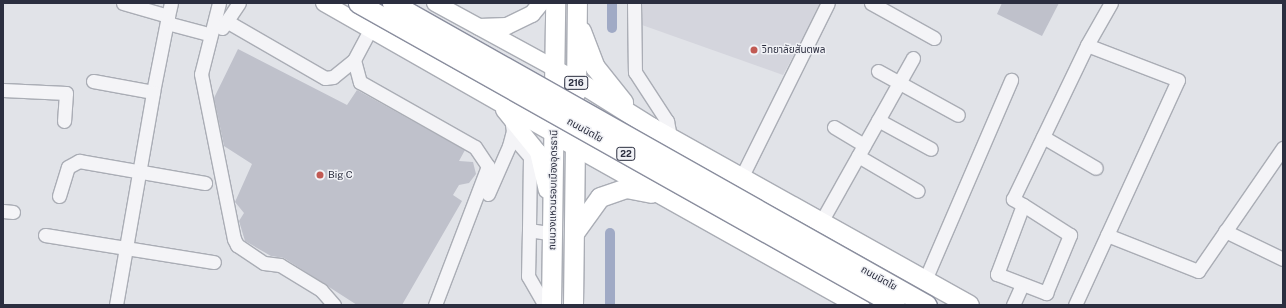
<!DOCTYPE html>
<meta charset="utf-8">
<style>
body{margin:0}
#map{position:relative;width:1286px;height:308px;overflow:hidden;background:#e1e3e8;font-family:"Public Sans","Noto Sans Thai",sans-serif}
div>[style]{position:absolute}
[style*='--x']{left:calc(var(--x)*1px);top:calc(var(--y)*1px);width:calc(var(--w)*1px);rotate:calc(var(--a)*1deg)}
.built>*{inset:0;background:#d4d5dd}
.canal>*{height:10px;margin:-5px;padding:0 5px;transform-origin:5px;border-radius:5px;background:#a0aac5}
.building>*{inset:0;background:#bfc1cb}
.roads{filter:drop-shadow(1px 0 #aaadb5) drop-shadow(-1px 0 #aaadb5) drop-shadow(0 1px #aaadb5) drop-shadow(0 -1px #aaadb5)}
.minor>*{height:13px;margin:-6.5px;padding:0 6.5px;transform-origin:6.5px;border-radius:6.5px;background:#f4f4f7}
.major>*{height:16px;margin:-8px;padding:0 8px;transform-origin:8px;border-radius:8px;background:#fff}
.highway>*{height:19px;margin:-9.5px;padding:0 9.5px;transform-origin:9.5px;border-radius:9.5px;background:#fff}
.bridges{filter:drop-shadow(1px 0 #8a8e9e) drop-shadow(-1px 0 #8a8e9e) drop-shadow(0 1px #8a8e9e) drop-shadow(0 -1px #8a8e9e)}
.highway-bridge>*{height:19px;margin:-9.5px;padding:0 9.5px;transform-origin:9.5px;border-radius:9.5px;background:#fff}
.dots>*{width:11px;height:11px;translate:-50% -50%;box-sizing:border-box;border:2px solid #f1f2f6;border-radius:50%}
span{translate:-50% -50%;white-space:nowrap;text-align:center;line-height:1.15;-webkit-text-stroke:3px #f1f2f6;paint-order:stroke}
.shield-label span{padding:1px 3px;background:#f1f2f6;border:1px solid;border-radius:3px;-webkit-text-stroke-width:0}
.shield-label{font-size:9px;color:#2b2e3f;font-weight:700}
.poi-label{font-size:10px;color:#2b2e3f}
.left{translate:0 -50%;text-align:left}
.street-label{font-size:10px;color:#2b2e3f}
.frame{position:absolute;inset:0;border:4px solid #2b2e3f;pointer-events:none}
</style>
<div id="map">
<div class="built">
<i style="clip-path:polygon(642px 3px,822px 3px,783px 75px,642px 25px)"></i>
</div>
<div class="canal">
<i style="--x:612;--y:28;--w:25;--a:-90"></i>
<i style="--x:610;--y:305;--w:72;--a:-90"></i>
</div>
<div class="building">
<i style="clip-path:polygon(1002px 3px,1059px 3px,1042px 36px,997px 14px)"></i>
<i style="clip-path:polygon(238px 49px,347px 105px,357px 90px,465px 150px,459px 161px,473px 162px,476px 174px,469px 183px,459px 185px,453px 195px,462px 201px,402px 305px,357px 305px,284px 258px,271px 256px,245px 241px,239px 221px,244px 213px,235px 202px,252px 164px,224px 146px,214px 98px)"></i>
</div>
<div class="roads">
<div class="minor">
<i style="--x:123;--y:3;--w:47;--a:16.1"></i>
<i style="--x:168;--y:16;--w:13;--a:-77"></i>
<i style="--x:219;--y:3;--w:73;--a:104.2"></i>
<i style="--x:201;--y:74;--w:168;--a:78.7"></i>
<i style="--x:234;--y:239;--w:7;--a:63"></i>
<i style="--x:237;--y:245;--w:32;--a:34"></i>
<i style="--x:264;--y:263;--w:16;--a:7"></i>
<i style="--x:280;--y:265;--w:48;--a:31.4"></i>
<i style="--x:321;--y:290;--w:20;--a:49"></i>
<i style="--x:634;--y:3;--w:69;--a:89.2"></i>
<i style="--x:635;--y:72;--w:59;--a:56.9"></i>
<i style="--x:667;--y:121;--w:16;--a:79"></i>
<i style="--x:871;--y:3;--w:72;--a:29.1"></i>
<i style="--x:228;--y:22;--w:112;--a:30"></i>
<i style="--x:325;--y:78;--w:8;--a:-7"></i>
<i style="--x:333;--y:77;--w:27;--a:-39"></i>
<i style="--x:167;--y:23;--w:38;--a:15"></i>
<i style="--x:222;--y:28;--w:30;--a:-56"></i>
<i style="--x:371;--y:28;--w:36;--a:118"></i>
<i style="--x:354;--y:60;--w:23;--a:75"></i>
<i style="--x:360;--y:82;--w:132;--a:29.5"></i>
<i style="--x:475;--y:147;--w:23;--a:56"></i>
<i style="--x:488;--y:166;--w:149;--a:110.9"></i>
<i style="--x:878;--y:71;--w:91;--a:28.8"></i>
<i style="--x:93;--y:81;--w:61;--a:10.4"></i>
<i style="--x:153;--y:92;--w:77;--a:-78.8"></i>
<i style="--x:3;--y:90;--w:63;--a:2.7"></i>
<i style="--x:66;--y:93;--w:28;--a:94"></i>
<i style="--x:878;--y:120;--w:60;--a:28.7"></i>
<i style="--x:834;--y:127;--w:35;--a:31"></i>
<i style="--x:512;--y:136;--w:28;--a:49"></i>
<i style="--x:530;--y:157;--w:73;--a:90.8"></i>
<i style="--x:529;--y:230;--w:24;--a:9"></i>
<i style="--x:1043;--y:137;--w:61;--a:30.3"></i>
<i style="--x:858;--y:156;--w:69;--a:30.3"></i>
<i style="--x:741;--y:178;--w:195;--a:-63.6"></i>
<i style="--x:488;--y:194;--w:52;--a:-66.4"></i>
<i style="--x:509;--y:146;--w:16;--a:-75"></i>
<i style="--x:513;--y:131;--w:12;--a:-99"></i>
<i style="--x:59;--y:196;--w:30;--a:-73"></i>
<i style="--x:68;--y:167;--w:13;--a:-29"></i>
<i style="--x:79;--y:161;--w:128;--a:9.9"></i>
<i style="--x:1023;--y:205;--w:74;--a:110.6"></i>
<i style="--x:997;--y:274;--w:53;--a:21.2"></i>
<i style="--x:1046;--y:293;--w:63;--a:-67.5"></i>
<i style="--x:1070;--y:235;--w:56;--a:-147.4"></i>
<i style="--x:1023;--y:205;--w:12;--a:-149"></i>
<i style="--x:1013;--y:199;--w:171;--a:-64.3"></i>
<i style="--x:3;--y:211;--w:10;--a:6"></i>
<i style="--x:821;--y:222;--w:188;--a:-60.7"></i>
<i style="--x:529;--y:230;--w:46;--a:91.2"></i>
<i style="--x:528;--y:276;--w:34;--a:60"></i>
<i style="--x:1225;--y:231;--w:64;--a:25.8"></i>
<i style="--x:45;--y:235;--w:171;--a:9.1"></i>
<i style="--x:1107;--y:235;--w:98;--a:21.6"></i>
<i style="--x:1198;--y:271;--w:150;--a:-55.4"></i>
<i style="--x:925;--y:280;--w:218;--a:-66.7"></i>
<i style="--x:116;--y:305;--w:216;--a:-80.1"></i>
<i style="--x:1013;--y:305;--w:22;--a:-66"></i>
<i style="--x:1075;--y:305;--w:247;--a:-65.4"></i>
<i style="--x:1178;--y:80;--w:97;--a:-159"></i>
<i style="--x:1087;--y:45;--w:48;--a:-60.3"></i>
</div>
<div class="major">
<i style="--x:324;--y:3;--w:265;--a:29.7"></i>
<i style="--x:435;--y:3;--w:161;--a:28.6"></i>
<i style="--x:479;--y:27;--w:28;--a:-2"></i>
<i style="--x:507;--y:26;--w:28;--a:-26"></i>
<i style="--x:532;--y:14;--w:14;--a:-51"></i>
<i style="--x:504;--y:110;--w:54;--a:51"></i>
<i style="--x:538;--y:152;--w:39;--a:77"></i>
</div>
<div class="highway">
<i style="--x:581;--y:31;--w:39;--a:69"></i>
<i style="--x:595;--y:67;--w:45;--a:51.3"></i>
<i style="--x:576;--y:80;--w:89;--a:32.1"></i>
<i style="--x:651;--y:127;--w:364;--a:29.2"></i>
<i style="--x:576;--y:92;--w:89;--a:-89.4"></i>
<i style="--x:554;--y:134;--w:350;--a:29.3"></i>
<i style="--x:574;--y:233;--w:44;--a:-54.2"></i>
<i style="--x:600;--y:197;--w:28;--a:-19"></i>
<i style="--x:626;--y:188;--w:25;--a:11"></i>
<i style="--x:551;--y:305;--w:302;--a:-89.2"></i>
<i style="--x:573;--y:305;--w:171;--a:-89.3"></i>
</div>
</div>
<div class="bridges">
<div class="highway-bridge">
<i style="--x:358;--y:3;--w:616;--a:29.35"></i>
<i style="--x:392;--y:3;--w:614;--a:29.44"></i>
</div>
</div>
<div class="dots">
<i style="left:754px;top:50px;background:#c15a53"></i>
<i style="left:320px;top:175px;background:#c15a53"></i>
</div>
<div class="shield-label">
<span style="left:576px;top:83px">216</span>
<span style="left:626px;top:154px">22</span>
</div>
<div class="poi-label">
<span class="left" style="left:762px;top:50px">วิทยาลัยสันตพล</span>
<span class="left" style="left:328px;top:175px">Big C</span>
</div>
<div class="street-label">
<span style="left:585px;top:130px;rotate:29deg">ถนนนิตโย</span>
<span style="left:553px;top:190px;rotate:-89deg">ถนนวงแหวนรอบเมืองอุดรธานี</span>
<span style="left:879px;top:278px;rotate:29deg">ถนนนิตโย</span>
</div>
<div class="frame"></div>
</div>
